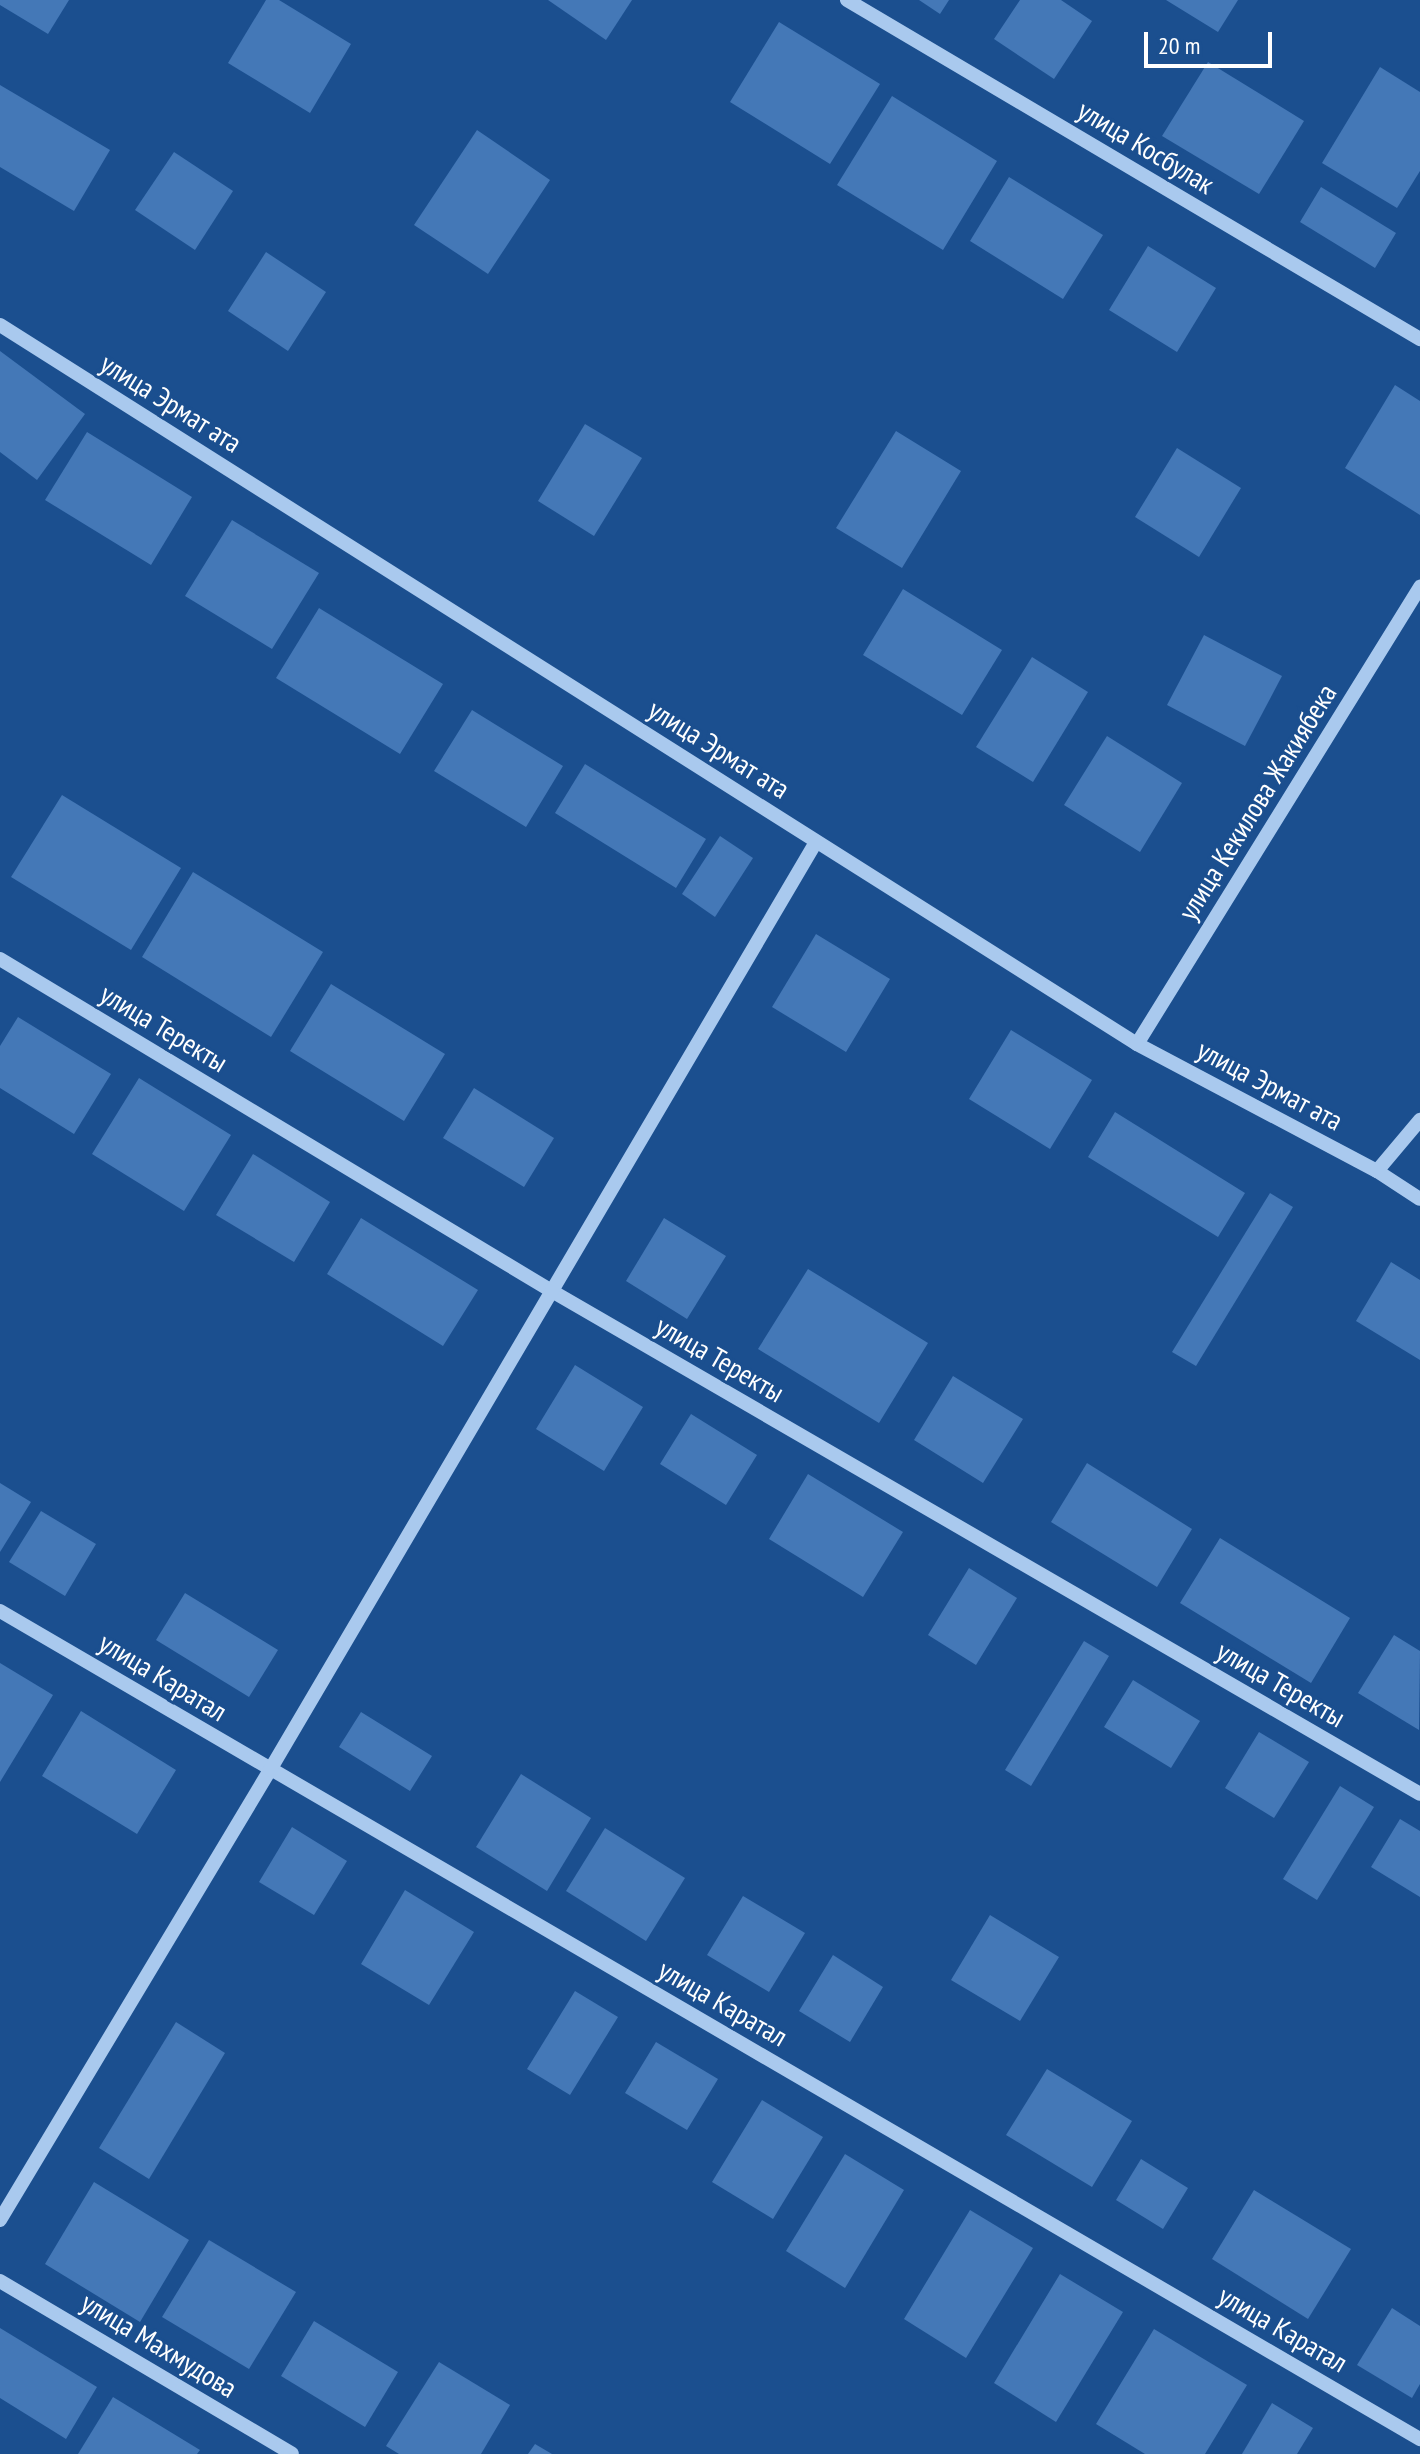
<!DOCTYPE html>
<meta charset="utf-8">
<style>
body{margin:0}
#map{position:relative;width:1420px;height:2454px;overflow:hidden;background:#1b4f8f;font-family:"PT Sans Narrow",sans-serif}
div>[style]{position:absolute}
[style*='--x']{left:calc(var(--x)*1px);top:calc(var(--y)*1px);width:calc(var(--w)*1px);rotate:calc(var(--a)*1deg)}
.building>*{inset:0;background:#4478b7}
.minor>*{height:14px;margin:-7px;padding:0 7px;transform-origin:7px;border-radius:7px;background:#a9c9ee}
span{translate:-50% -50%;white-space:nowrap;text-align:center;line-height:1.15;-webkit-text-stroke:6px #1b4f8f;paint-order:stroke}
.street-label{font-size:28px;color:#fff}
.scale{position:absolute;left:1144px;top:32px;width:128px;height:36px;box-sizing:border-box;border:4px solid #fff;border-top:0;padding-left:10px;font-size:24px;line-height:28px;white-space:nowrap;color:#fff;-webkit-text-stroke:6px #1b4f8f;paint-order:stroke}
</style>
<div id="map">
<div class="building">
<i style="clip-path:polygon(0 0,69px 0,48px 34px,0 5px)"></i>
<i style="clip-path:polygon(266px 0,279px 0,351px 44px,310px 113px,228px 63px)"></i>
<i style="clip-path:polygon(548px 0,632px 0,606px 40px)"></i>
<i style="clip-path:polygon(919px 0,949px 0,940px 14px)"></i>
<i style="clip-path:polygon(1020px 0,1061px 0,1092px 21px,1054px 79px,994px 39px)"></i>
<i style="clip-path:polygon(1166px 0,1238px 0,1218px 32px)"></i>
<i style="clip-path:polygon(779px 22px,880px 84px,830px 164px,730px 102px)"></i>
<i style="clip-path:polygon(1208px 62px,1304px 121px,1259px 194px,1162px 136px)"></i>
<i style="clip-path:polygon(1380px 67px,1420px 92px,1420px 171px,1397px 208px,1322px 163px)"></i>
<i style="clip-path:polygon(0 85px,110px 150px,74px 211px,0 167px)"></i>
<i style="clip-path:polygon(892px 96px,997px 161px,943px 250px,837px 185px)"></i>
<i style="clip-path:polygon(477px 130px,550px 180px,488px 274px,414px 225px)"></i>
<i style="clip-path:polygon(174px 152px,233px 191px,195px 250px,135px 210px)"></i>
<i style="clip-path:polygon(1009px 177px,1103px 235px,1063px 299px,970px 241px)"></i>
<i style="clip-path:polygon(1321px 187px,1396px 233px,1375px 268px,1300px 222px)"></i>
<i style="clip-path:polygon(1148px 246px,1216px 288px,1177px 352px,1109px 310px)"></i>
<i style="clip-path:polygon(266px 252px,326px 292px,288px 351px,228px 311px)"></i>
<i style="clip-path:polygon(0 351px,85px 414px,37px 480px,0 452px)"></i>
<i style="clip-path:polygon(1395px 385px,1420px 401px,1420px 515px,1345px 468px)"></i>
<i style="clip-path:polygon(585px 424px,642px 458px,594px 536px,538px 501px)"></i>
<i style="clip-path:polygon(896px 431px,961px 471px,902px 568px,836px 528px)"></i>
<i style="clip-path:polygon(87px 432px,192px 497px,151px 565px,45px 500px)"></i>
<i style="clip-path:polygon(1177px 448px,1241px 488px,1199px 557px,1135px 517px)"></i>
<i style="clip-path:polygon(232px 520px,319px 573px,272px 649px,185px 596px)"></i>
<i style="clip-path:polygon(903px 589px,1002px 650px,962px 715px,863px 655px)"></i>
<i style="clip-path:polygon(319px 608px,443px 684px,400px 754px,276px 678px)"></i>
<i style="clip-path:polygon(1204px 635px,1282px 676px,1245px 746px,1167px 705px)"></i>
<i style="clip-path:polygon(1032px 657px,1088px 692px,1033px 782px,976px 747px)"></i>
<i style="clip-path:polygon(472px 710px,563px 766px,526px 827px,434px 771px)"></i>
<i style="clip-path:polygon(1107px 736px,1182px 783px,1140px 852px,1064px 805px)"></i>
<i style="clip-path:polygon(585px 764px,706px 839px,676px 888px,555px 813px)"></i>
<i style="clip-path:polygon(62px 795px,181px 868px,131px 950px,11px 877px)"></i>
<i style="clip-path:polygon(720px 836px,753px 858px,715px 917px,682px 894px)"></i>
<i style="clip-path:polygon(193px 872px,323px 952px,271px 1037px,142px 957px)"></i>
<i style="clip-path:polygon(816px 934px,890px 979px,846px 1052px,772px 1007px)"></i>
<i style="clip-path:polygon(331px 984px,445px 1054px,404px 1121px,290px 1051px)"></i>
<i style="clip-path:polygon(18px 1017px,111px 1074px,74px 1134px,0 1088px,0 1046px)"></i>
<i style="clip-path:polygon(1011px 1030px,1092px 1080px,1050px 1149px,969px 1099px)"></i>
<i style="clip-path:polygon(139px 1078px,231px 1135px,184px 1211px,92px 1154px)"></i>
<i style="clip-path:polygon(474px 1088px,554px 1138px,524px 1187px,443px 1138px)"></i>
<i style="clip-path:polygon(1115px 1112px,1245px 1193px,1218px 1237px,1088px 1157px)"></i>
<i style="clip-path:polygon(253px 1154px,330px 1202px,294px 1262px,216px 1215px)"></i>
<i style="clip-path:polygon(1270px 1193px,1293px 1207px,1196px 1366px,1172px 1352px)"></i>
<i style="clip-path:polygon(361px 1218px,478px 1290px,443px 1346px,327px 1274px)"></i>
<i style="clip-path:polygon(664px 1218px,726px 1256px,687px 1319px,626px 1281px)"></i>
<i style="clip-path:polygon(1391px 1262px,1420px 1280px,1420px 1360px,1356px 1321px)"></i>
<i style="clip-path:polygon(808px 1269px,928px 1343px,879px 1423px,758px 1349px)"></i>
<i style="clip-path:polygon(575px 1365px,643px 1407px,604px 1471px,536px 1429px)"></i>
<i style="clip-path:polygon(953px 1376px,1023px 1419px,983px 1483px,914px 1440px)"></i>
<i style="clip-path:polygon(691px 1414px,757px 1455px,726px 1505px,660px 1464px)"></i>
<i style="clip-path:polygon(1087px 1463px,1192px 1529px,1157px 1587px,1051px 1522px)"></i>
<i style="clip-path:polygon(808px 1474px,903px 1532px,863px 1597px,769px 1539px)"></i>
<i style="clip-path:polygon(0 1483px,31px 1502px,0 1552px)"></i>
<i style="clip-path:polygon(41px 1511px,96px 1544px,65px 1596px,9px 1562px)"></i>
<i style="clip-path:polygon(1220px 1538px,1350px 1618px,1311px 1683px,1180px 1603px)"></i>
<i style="clip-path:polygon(969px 1568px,1017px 1598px,976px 1665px,928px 1635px)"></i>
<i style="clip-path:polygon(185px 1593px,278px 1650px,249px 1697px,156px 1640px)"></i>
<i style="clip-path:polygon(1394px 1635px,1420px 1651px,1419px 1730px,1358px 1693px)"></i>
<i style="clip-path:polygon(1084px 1641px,1109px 1656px,1031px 1786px,1005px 1770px)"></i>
<i style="clip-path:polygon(0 1663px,53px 1695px,0 1782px)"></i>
<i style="clip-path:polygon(1133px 1680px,1200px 1721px,1171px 1768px,1104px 1727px)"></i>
<i style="clip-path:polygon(81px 1711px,176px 1770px,137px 1834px,42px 1776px)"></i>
<i style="clip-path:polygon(361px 1712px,432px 1756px,410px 1791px,339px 1747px)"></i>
<i style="clip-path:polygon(1259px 1732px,1309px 1762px,1274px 1818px,1225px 1788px)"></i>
<i style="clip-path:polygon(521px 1774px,591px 1818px,547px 1891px,476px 1847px)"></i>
<i style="clip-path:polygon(1340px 1786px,1374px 1807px,1317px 1900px,1283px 1879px)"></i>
<i style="clip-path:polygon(1400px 1819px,1420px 1831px,1420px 1897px,1371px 1867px)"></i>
<i style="clip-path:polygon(292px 1827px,347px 1861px,314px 1915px,259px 1882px)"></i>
<i style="clip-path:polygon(605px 1828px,685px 1878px,646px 1941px,566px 1891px)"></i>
<i style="clip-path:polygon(405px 1890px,474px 1932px,429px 2005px,361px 1964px)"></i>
<i style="clip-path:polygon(743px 1896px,805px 1933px,769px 1992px,707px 1955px)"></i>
<i style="clip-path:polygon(990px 1915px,1059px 1957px,1020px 2021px,951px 1980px)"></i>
<i style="clip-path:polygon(833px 1955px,883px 1987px,850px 2042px,799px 2011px)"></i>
<i style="clip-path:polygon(575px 1991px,618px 2017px,570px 2095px,527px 2069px)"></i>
<i style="clip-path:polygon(176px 2022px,225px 2053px,149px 2179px,99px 2148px)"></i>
<i style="clip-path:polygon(656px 2042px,718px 2079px,687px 2130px,625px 2093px)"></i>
<i style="clip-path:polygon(1047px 2069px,1132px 2121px,1092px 2187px,1006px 2135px)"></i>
<i style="clip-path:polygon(762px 2100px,823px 2137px,773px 2219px,712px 2182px)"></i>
<i style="clip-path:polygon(845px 2154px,904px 2190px,845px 2288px,786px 2251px)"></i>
<i style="clip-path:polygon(1141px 2159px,1188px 2188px,1163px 2229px,1116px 2200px)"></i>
<i style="clip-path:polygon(94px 2182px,189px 2240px,140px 2322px,45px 2264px)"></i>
<i style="clip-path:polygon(1254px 2190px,1351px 2249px,1308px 2319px,1212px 2259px)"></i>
<i style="clip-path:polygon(970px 2210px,1033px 2248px,966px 2358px,904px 2319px)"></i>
<i style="clip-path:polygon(209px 2240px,296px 2292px,249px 2369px,162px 2317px)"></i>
<i style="clip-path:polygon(1060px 2274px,1123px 2312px,1056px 2422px,994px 2383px)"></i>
<i style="clip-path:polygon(1392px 2308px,1420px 2326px,1420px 2384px,1412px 2398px,1357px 2365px)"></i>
<i style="clip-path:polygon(314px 2321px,398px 2372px,365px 2427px,281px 2376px)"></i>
<i style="clip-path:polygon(0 2328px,97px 2387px,66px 2439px,0 2398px)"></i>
<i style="clip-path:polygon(1154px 2329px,1247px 2385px,1205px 2454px,1145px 2454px,1096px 2424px)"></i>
<i style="clip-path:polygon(439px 2362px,510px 2405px,481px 2454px,399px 2454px,386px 2446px)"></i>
<i style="clip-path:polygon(113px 2397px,200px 2450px,197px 2454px,78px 2454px)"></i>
<i style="clip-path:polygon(1272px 2403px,1313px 2428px,1297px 2454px,1242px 2454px)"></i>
<i style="clip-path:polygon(535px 2444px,552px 2454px,528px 2454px)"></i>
</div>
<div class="minor">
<i style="--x:847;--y:0;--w:666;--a:30.61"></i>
<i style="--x:0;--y:325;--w:1345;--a:32.31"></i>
<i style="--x:1137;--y:1044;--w:272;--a:27.9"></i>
<i style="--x:1377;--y:1171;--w:51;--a:33.1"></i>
<i style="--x:0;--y:959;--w:642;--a:31.04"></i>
<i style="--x:550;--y:1290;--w:1005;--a:30.08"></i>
<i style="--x:1137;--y:1044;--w:538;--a:-58.23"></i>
<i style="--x:1377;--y:1171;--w:67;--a:-49.9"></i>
<i style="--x:0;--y:1611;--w:1644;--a:30.25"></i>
<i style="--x:0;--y:2220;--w:525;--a:-59.04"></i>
<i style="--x:270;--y:1770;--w:1077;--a:-59.53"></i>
<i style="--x:0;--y:2281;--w:339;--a:30.6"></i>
</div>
<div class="street-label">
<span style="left:1146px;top:147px;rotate:31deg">улица Косбулак</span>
<span style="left:171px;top:403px;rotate:32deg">улица Эрмат ата</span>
<span style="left:719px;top:749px;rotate:32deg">улица Эрмат ата</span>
<span style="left:1257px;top:802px;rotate:-58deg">улица Кекилова Жакиябека</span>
<span style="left:164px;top:1028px;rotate:31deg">улица Теректы</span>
<span style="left:1270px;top:1085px;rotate:28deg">улица Эрмат ата</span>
<span style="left:720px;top:1359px;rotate:30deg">улица Теректы</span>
<span style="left:163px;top:1677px;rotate:31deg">улица Каратал</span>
<span style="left:1281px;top:1684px;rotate:30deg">улица Теректы</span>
<span style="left:723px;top:2003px;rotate:30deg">улица Каратал</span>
<span style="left:1283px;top:2329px;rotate:30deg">улица Каратал</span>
<span style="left:159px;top:2345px;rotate:31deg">улица Махмудова</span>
</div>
<div class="scale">20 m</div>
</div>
